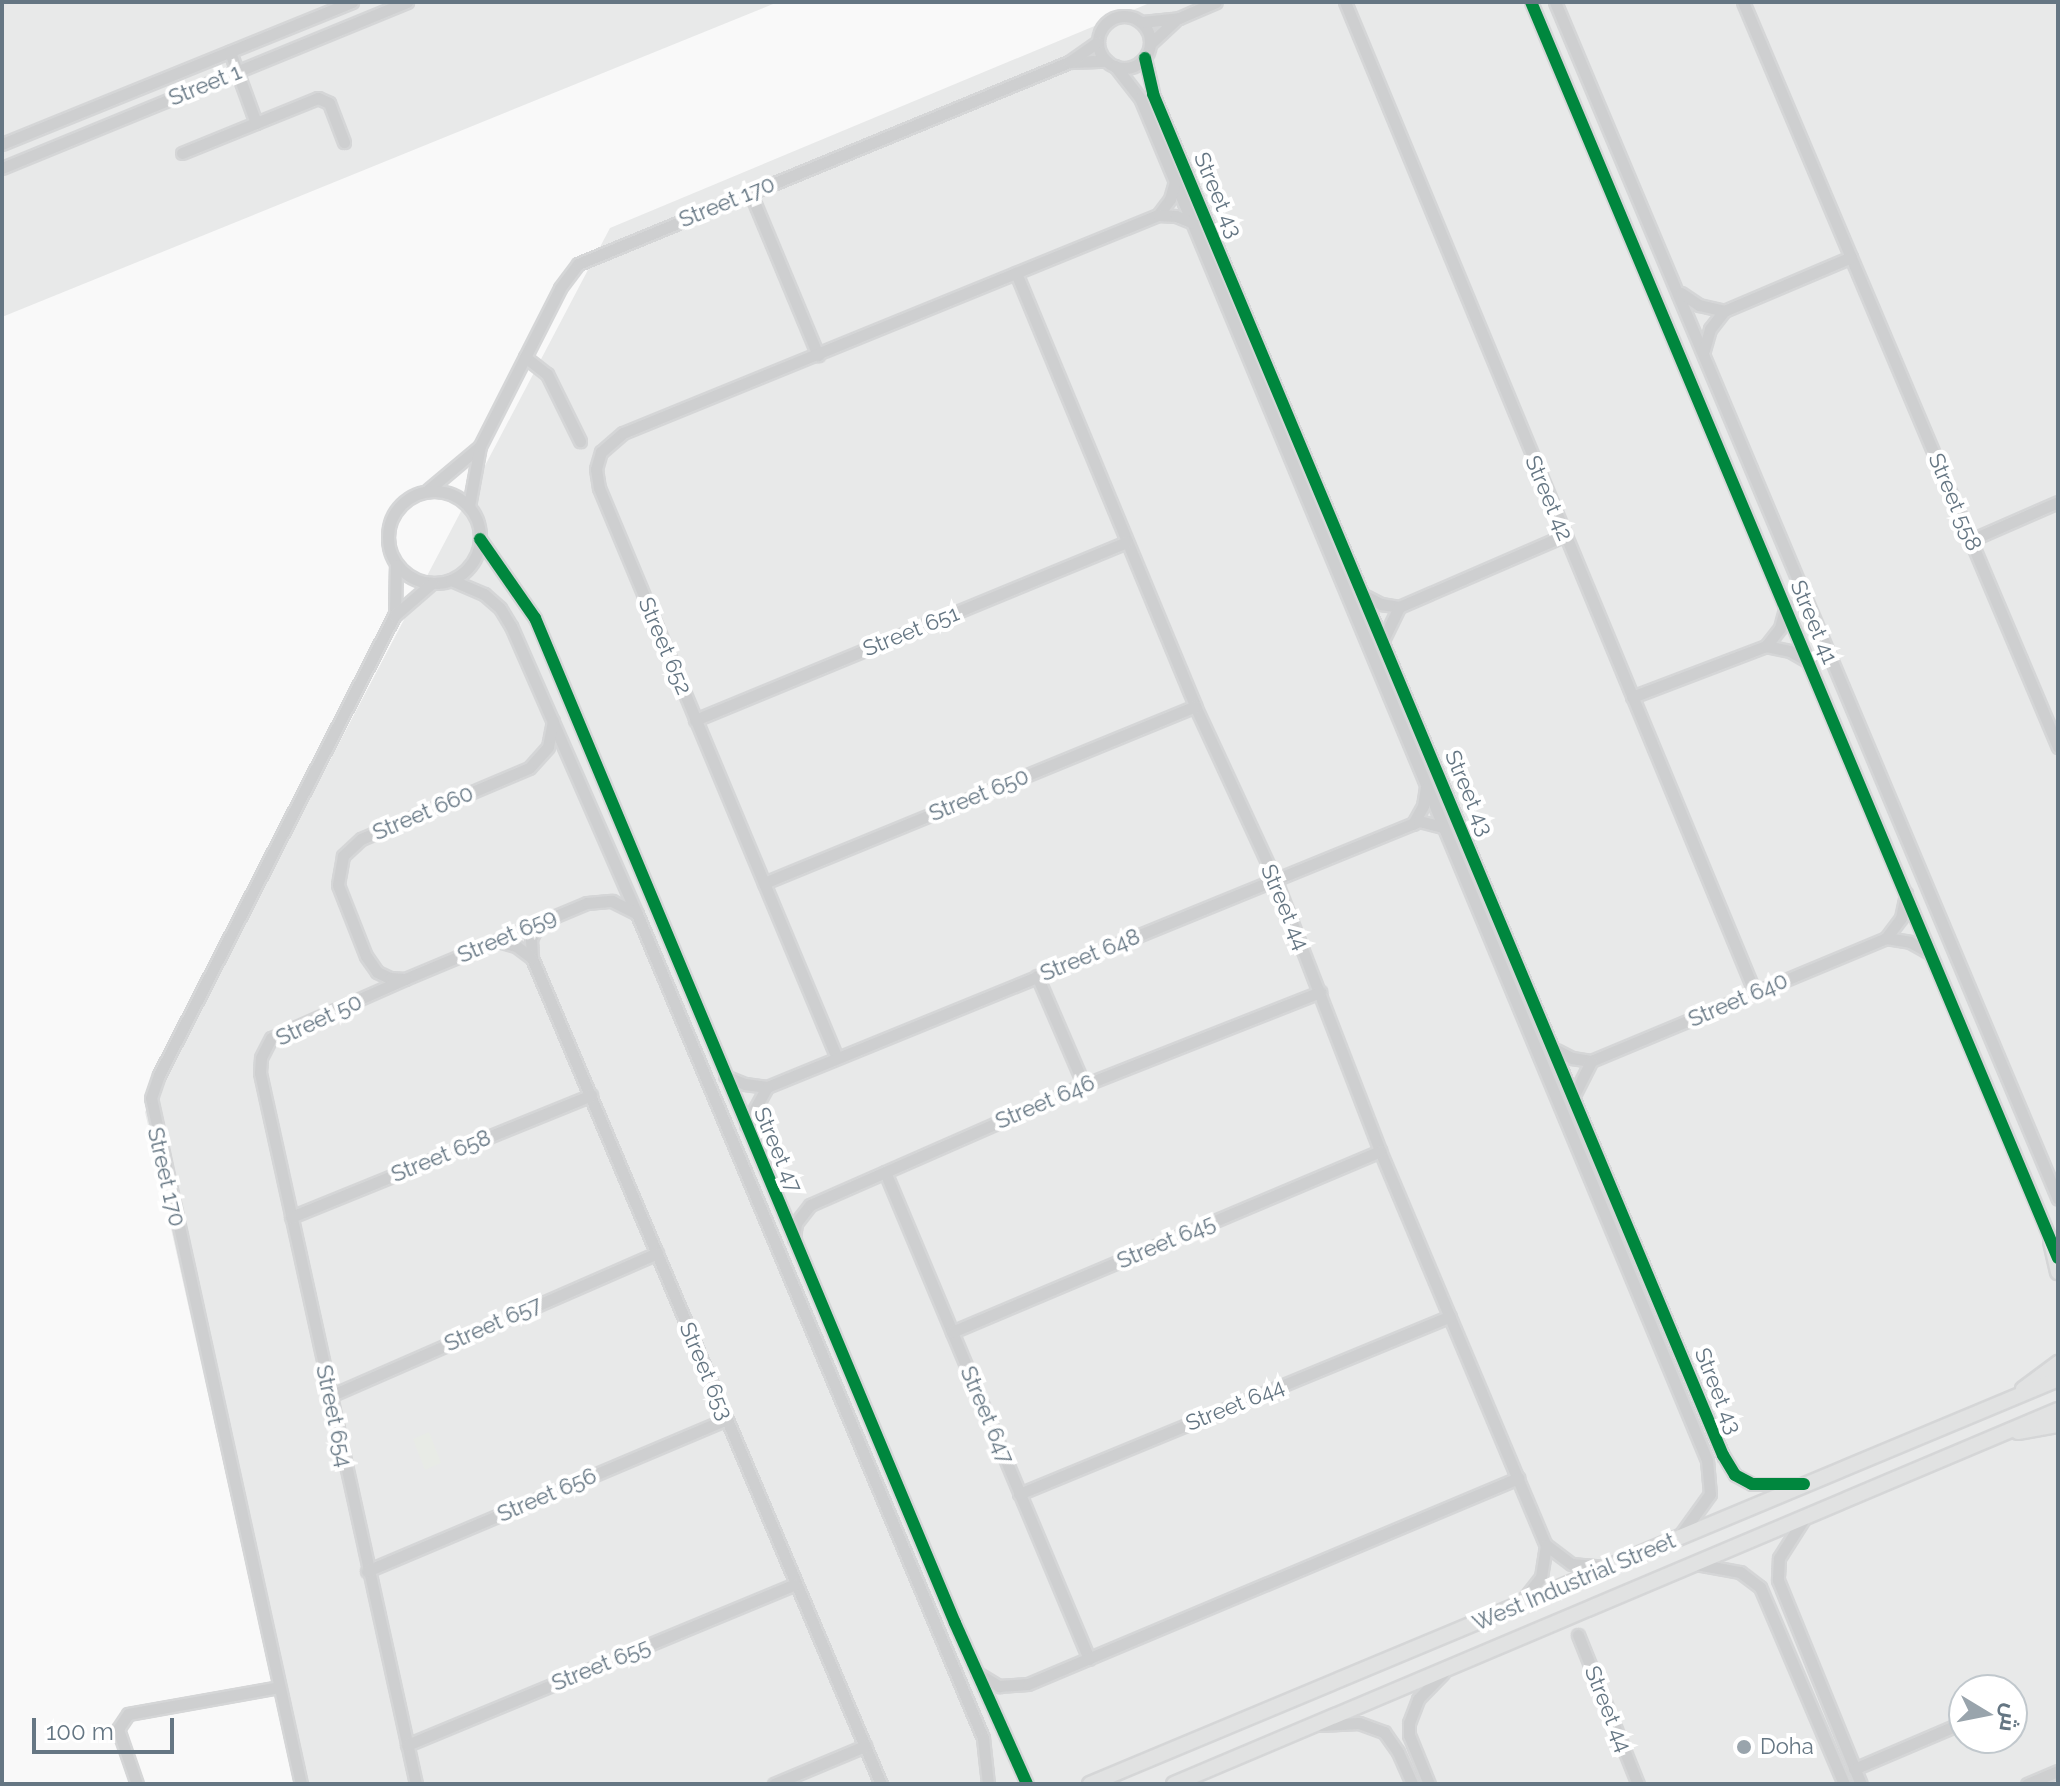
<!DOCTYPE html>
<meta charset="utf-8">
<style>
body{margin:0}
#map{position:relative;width:2060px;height:1786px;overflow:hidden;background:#f9f9f9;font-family:Raleway,Cairo,sans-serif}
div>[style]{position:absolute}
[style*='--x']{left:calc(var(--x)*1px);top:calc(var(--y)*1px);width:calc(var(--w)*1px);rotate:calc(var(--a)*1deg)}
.built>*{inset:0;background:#e8e9e9}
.green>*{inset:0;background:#e8ebe6}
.roads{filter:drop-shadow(2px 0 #d5d6d7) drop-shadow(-2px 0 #d5d6d7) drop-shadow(0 2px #d5d6d7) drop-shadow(0 -2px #d5d6d7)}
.minor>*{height:11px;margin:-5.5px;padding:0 5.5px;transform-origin:5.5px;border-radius:5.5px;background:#cecfd0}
.minor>.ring{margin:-5.5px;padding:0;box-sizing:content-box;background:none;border:11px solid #cecfd0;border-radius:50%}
.major>*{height:14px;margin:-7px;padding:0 7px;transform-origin:7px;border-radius:7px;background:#e1e2e2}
.cycleway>*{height:12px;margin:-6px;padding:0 6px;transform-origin:6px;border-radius:6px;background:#00873e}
.dots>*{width:22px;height:22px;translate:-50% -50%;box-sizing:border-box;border:4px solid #fff;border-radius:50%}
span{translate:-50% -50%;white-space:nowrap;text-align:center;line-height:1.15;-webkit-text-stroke:8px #fff;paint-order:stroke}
.street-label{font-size:22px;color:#657683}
.poi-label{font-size:22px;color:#657683}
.left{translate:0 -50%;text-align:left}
.frame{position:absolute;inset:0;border:4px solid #657683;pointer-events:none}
.north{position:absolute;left:1948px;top:1674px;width:80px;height:80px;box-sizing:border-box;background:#fff;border:2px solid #c1c8cd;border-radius:50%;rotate:100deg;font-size:22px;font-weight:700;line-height:32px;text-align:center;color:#657683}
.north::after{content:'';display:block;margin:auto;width:28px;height:36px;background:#99a4ac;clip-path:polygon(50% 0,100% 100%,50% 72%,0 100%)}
.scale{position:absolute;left:32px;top:1718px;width:142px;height:36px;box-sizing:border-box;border:4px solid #657683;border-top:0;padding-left:10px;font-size:24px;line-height:28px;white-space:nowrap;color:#657683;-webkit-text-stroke:6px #fff;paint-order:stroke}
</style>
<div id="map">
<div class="built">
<i style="clip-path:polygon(2px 2px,778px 2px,2px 317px)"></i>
<i style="clip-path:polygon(evenodd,1152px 2px,2058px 2px,2058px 1784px,295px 1784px,145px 1112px,610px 228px,1152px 2px,1964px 1690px,2012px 1690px,2012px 1738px,1964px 1738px,1964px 1690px)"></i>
</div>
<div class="green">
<i style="clip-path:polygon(429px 1432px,441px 1463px,425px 1470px,413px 1439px)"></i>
</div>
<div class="roads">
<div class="minor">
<i style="--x:1345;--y:2;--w:1072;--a:67.52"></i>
<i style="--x:1531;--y:2;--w:1351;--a:67.23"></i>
<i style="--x:1555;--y:2;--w:1298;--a:67.21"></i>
<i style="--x:1743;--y:2;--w:809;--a:67.08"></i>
<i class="ring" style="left:1098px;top:16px;width:41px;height:41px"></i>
<i style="--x:1142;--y:22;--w:37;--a:-6"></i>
<i style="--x:1179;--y:18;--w:40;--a:-23.4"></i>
<i style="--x:1151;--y:43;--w:33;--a:-43"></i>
<i style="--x:1145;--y:58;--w:37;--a:77"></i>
<i style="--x:1153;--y:94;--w:1476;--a:67.28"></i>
<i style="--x:1723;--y:1455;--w:23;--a:59"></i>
<i style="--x:1735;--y:1475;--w:19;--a:28"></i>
<i style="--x:1752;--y:1484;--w:47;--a:0"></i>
<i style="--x:1069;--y:62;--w:37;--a:-2"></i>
<i style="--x:1115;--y:66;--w:41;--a:52"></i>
<i style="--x:1140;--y:98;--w:114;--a:67.3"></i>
<i style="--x:1184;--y:203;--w:1361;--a:67.41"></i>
<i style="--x:1707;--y:1460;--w:34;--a:85"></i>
<i style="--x:1710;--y:1494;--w:53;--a:125.8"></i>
<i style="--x:256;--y:123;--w:67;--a:-22"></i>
<i style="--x:318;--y:98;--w:12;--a:24"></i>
<i style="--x:329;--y:103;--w:42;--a:69"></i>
<i style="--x:2;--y:144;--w:378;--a:-22.1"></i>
<i style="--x:182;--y:153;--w:80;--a:-22.1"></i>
<i style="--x:256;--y:123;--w:76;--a:-110.1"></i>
<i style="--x:2;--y:168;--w:438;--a:-22.3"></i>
<i style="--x:750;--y:192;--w:177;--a:67.4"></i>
<i style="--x:1158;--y:215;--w:20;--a:-53"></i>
<i style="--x:1170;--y:199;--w:19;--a:-74"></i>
<i style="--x:1016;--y:273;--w:469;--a:67.5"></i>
<i style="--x:1195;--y:706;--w:193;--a:65.2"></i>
<i style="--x:1276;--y:881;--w:289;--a:68.9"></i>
<i style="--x:1380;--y:1151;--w:428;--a:67.2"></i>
<i style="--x:1546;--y:1545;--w:31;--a:37"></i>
<i style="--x:1571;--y:1564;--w:35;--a:5"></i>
<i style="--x:1681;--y:293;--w:22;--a:34"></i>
<i style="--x:1699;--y:305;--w:26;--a:13"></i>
<i style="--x:1704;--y:350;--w:22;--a:-74"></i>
<i style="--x:1710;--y:329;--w:23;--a:-52"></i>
<i style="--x:1724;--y:311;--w:138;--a:-23"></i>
<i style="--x:525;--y:357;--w:28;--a:38"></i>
<i style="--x:547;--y:374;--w:75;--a:63.8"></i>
<i style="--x:428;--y:490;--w:67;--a:-40.1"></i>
<i class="ring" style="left:388px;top:491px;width:81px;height:81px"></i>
<i style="--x:469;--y:506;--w:61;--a:-79.6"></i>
<i style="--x:480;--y:446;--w:177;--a:-63.1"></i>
<i style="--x:560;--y:288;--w:30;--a:-53"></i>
<i style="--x:578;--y:264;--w:531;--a:-22.36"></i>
<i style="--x:1069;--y:62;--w:35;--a:-35"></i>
<i style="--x:480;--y:539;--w:96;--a:55.2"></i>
<i style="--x:535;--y:618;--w:1089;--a:67.32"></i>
<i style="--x:955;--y:1623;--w:176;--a:65.9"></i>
<i style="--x:1971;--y:540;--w:95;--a:-23.6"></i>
<i style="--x:451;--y:580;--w:36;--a:23"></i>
<i style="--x:484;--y:594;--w:21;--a:41"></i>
<i style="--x:500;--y:608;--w:21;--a:59"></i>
<i style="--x:511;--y:626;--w:314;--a:66.4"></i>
<i style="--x:637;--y:914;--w:894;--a:67.22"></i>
<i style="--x:983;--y:1738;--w:46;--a:83.8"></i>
<i style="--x:1365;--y:596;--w:18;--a:27"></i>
<i style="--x:1381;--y:604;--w:18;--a:9"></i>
<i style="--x:1399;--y:607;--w:181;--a:-23.4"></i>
<i style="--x:395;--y:615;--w:50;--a:-88.9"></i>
<i style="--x:1383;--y:640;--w:37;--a:-64"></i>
<i style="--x:1766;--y:646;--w:25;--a:12"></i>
<i style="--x:1790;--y:651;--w:22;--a:30"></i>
<i style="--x:1632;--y:697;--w:143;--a:-20.8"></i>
<i style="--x:1766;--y:646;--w:23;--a:-52"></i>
<i style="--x:1780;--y:628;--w:23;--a:-75"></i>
<i style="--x:695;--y:720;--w:467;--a:-22.4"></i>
<i style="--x:553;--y:721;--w:26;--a:101"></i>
<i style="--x:548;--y:747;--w:28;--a:132"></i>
<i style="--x:529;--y:768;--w:182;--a:157.1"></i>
<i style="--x:361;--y:839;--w:25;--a:137"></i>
<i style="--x:343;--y:856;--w:29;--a:100"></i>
<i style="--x:338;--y:885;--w:76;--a:68.5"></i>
<i style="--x:366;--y:956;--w:19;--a:55"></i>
<i style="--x:377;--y:972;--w:14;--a:25"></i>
<i style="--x:390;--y:978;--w:15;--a:4"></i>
<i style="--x:405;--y:979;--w:197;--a:-22.7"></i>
<i style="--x:587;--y:903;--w:25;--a:-5"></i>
<i style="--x:612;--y:901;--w:28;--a:27"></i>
<i style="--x:1413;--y:824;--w:21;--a:-61"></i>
<i style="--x:1423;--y:806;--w:18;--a:-81"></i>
<i style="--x:764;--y:883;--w:466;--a:-22.3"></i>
<i style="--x:539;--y:922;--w:19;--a:115"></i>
<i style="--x:531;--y:939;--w:19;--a:87"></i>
<i style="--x:532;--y:958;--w:897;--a:67.1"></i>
<i style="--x:1886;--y:938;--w:24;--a:9"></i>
<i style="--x:1910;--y:942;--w:23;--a:29"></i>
<i style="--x:498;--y:941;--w:19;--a:16"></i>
<i style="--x:516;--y:946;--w:20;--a:37"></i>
<i style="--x:1037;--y:976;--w:119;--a:66.7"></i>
<i style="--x:405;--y:979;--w:146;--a:156.2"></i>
<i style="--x:271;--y:1038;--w:22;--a:117"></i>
<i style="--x:261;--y:1058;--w:15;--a:94"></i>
<i style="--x:260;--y:1073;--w:728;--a:77.62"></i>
<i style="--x:1556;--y:1050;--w:18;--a:27"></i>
<i style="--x:1572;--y:1058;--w:19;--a:9"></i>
<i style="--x:1591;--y:1061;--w:320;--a:-22.6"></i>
<i style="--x:1886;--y:938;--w:25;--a:-53"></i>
<i style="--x:1901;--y:918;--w:25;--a:-78"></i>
<i style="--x:837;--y:1058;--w:618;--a:-112.66"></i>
<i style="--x:599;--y:488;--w:19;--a:-99"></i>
<i style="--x:596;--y:469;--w:18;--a:-74"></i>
<i style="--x:601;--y:452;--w:29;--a:-41"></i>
<i style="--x:623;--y:433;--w:578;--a:-22.17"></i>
<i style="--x:1158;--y:215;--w:18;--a:3"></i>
<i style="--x:1176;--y:216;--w:18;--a:22"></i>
<i style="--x:725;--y:1076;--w:22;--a:22"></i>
<i style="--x:745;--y:1084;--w:22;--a:8"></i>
<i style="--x:767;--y:1087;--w:704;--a:-22.19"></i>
<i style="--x:1419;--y:821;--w:25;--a:14"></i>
<i style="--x:1574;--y:1095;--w:38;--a:-63"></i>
<i style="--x:746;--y:1125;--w:43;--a:-61.1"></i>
<i style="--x:885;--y:1172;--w:528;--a:67.27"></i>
<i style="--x:291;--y:1217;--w:324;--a:-22.1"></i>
<i style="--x:794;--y:1239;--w:16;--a:-83"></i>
<i style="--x:796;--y:1223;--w:23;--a:-52"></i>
<i style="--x:810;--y:1205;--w:299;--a:-23.7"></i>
<i style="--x:1084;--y:1085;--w:254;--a:-21.5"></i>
<i style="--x:952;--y:1332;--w:465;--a:-22.9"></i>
<i style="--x:330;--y:1396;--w:357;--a:-23.6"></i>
<i style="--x:1019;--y:1494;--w:466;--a:-22.4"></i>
<i style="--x:1805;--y:1517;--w:49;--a:122.4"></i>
<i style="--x:1779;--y:1558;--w:22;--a:93"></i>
<i style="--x:1778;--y:1580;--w:220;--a:67.9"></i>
<i style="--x:1696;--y:1564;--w:45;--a:10.3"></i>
<i style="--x:1740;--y:1572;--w:25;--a:37"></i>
<i style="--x:1760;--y:1587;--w:214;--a:66.9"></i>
<i style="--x:367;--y:1571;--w:390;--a:-22.9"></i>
<i style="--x:1520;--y:1604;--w:34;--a:-52"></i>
<i style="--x:1541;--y:1577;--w:32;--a:-81"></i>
<i style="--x:1578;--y:1635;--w:161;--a:68.1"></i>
<i style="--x:977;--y:1673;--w:26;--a:31"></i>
<i style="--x:999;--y:1686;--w:29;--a:-4"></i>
<i style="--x:1028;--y:1684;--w:532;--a:-22.8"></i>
<i style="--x:1321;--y:1725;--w:38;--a:-3"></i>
<i style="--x:1359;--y:1723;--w:27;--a:20"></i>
<i style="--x:1384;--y:1732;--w:24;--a:55"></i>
<i style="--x:1398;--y:1752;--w:35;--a:66"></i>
<i style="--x:407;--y:1745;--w:420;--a:-22.5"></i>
<i style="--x:1854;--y:1769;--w:120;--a:-23.1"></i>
<i style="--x:137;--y:1784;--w:58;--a:-109.1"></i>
<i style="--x:118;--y:1729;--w:18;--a:-56"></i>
<i style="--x:128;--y:1714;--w:153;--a:-10.1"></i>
<i style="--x:301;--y:1784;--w:702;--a:-102.33"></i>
<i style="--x:151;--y:1098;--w:24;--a:-71"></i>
<i style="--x:159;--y:1075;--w:516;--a:-62.89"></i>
<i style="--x:394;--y:616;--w:50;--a:-41"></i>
<i style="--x:774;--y:1784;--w:99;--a:-22.7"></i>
<i style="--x:1429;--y:1784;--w:53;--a:-112.2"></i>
<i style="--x:1409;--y:1735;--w:12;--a:-90"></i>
<i style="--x:1409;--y:1723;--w:26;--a:-69"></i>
<i style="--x:1418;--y:1699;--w:36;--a:-46"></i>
<i style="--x:2027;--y:1784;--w:34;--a:-23"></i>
</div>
<div class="major">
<i style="--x:2051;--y:1242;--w:31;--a:77"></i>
<i style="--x:2023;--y:1389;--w:44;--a:-36.6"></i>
<i style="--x:2018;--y:1432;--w:41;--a:-9.9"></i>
<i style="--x:1090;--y:1784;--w:1049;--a:-22.7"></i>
<i style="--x:1174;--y:1784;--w:960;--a:-22.93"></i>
</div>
</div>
<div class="cycleway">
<i style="--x:1531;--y:2;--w:1362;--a:67.24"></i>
<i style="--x:1145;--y:58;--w:37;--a:77"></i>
<i style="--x:1153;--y:94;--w:1476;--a:67.28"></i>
<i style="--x:1723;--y:1455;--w:23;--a:59"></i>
<i style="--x:1735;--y:1475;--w:19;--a:28"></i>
<i style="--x:1752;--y:1484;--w:52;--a:0"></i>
<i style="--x:480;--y:539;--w:96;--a:55.2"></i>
<i style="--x:535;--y:618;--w:1089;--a:67.32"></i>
<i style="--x:955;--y:1623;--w:176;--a:65.9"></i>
</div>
<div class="dots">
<i style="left:1744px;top:1747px;background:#99a4ac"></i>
</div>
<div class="street-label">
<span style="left:205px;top:85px;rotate:-22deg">Street 1</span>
<span style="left:1218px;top:195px;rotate:67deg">Street 43</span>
<span style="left:727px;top:202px;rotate:-22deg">Street 170</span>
<span style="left:1549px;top:498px;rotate:67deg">Street 42</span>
<span style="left:1955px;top:502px;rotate:67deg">Street 558</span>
<span style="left:1814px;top:622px;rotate:67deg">Street 41</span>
<span style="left:911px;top:631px;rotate:-22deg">Street 651</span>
<span style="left:665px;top:646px;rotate:67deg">Street 652</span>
<span style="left:1469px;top:793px;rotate:67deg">Street 43</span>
<span style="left:979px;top:795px;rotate:-22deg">Street 650</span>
<span style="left:423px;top:813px;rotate:-23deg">Street 660</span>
<span style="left:1285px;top:907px;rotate:67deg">Street 44</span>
<span style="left:507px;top:936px;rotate:-23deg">Street 659</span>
<span style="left:1090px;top:955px;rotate:-22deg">Street 648</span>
<span style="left:1738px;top:1000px;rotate:-23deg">Street 640</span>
<span style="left:319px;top:1020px;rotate:-25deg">Street 50</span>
<span style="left:1045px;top:1102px;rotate:-23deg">Street 646</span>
<span style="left:778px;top:1150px;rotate:67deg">Street 47</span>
<span style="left:441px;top:1156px;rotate:-22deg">Street 658</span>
<span style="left:166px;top:1177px;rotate:77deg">Street 170</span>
<span style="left:1166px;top:1242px;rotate:-23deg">Street 645</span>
<span style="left:493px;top:1324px;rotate:-24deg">Street 657</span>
<span style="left:706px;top:1371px;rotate:67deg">Street 653</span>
<span style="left:1718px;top:1391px;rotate:68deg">Street 43</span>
<span style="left:1235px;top:1405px;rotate:-22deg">Street 644</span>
<span style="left:987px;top:1415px;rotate:67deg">Street 647</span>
<span style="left:334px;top:1416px;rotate:78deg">Street 654</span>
<span style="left:547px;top:1495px;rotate:-23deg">Street 656</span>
<span style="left:1574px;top:1582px;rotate:-23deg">West Industrial Street</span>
<span style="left:601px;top:1665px;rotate:-22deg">Street 655</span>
<span style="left:1608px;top:1709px;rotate:68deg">Street 44</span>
</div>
<div class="poi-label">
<span class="left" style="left:1760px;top:1747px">Doha</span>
</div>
<div class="frame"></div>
<div class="north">ش</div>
<div class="scale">100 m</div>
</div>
